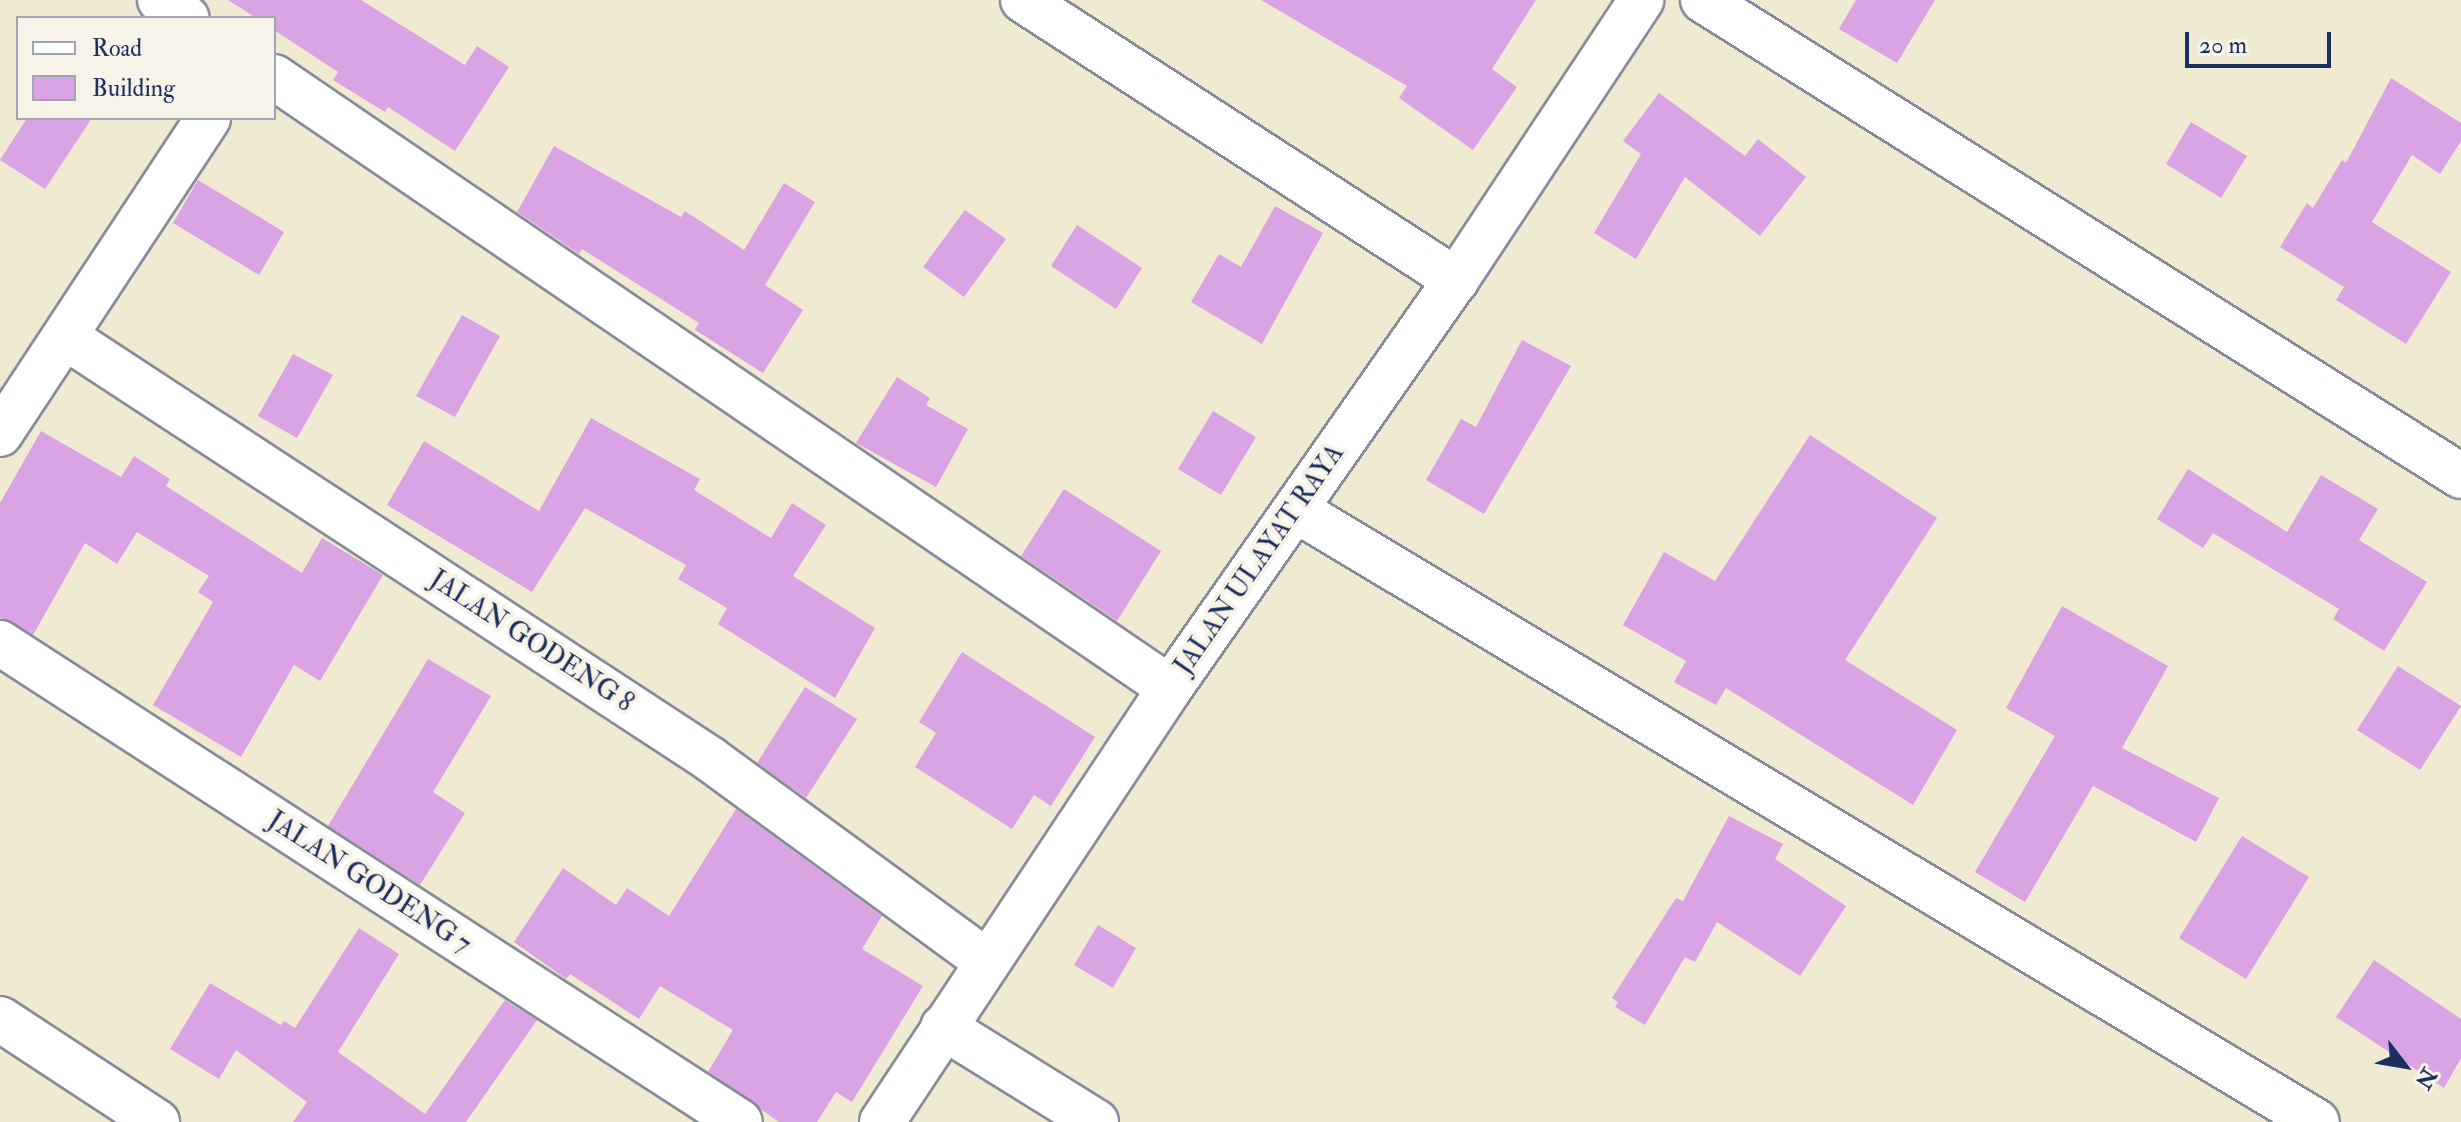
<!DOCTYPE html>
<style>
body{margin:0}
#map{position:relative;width:2461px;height:1122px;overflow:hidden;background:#f1ead3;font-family:"IM FELL Double Pica",serif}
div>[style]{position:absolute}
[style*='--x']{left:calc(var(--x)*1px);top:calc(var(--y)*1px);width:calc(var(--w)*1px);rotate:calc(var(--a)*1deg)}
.building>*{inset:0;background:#d9a3e4}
.roads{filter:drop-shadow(2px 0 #868c98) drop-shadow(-2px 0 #868c98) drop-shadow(0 2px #868c98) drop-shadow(0 -2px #868c98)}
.street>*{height:44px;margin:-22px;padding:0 22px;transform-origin:22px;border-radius:22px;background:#fff}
span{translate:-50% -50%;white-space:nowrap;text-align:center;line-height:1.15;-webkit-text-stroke:8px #f7f3e8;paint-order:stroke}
.street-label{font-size:26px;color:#1b2f5e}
.legend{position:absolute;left:16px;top:16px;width:260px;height:104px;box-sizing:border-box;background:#f7f3e8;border:2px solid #9fa5b1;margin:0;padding:10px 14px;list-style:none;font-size:24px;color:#1b2f5e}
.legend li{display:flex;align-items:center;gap:16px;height:40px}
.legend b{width:40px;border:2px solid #9fa5b1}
.north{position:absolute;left:2365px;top:1026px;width:80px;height:80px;-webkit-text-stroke:6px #f7f3e8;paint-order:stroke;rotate:121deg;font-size:22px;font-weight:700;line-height:32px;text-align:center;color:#1b2f5e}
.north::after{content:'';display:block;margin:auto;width:28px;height:36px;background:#1b2f5e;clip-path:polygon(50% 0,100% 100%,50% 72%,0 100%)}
.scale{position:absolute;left:2185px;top:32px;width:146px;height:36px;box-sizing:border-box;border:4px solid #1b2f5e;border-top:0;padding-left:10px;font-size:24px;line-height:28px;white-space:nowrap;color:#1b2f5e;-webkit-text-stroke:6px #f7f3e8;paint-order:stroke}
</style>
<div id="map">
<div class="building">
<i style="clip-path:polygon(228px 0,361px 0,465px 65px,477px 46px,509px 67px,455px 151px,388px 107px,385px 112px,333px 80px,338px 72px,274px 30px,274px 18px,256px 18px)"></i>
<i style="clip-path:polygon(1261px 0,1536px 0,1492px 69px,1517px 87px,1473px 150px,1399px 98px,1407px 86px)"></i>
<i style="clip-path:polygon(1856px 0,1935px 0,1897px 63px,1839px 29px)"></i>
<i style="clip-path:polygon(2391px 78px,2461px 123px,2461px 141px,2440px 174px,2412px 155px,2372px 222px,2451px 272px,2406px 344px,2336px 300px,2344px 287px,2280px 247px,2307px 203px,2313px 208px,2342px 160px,2346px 163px)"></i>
<i style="clip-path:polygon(1659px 93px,1745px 156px,1758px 139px,1806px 177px,1760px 236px,1685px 177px,1636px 259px,1594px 233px,1641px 154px,1623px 141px)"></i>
<i style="clip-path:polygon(27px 118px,92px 118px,45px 189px,0 160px)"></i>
<i style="clip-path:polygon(2191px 122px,2247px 156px,2221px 198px,2166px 164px)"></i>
<i style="clip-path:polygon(554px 146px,681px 217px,685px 211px,744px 250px,784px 183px,815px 202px,765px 285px,803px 310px,763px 373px,695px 330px,699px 323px,582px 249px,579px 254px,517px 212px)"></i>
<i style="clip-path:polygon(198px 180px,284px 232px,259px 275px,173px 223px)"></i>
<i style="clip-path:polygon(1275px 206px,1323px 233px,1262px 344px,1191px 302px,1219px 254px,1241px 267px)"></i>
<i style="clip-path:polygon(965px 210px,1006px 239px,964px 297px,923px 267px)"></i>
<i style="clip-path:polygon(1077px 225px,1142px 268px,1116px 309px,1051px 266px)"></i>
<i style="clip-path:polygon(462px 315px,500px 336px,455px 417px,416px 396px)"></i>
<i style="clip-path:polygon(1522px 340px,1571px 366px,1484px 514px,1426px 480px,1461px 419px,1476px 427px)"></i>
<i style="clip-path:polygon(293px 354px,333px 375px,297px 438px,258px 416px)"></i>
<i style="clip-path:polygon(897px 377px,930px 398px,926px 405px,968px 429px,936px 487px,856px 443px)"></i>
<i style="clip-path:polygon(1213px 411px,1256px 437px,1221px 495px,1178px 469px)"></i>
<i style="clip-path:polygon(591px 418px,700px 479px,694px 490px,771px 538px,792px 503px,826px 525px,793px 576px,875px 628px,835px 698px,718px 624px,727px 608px,678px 579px,686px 565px,585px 508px,532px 592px,387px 505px,424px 441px,539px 511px)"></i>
<i style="clip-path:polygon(41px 431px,121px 477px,134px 456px,170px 479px,166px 486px,302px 573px,322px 538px,383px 575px,320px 681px,294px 665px,241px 757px,153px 705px,213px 602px,198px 592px,209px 576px,137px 532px,117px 564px,85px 543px,33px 635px,0 618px,0 503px)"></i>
<i style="clip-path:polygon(1810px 435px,1937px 518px,1845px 660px,1957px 730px,1913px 805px,1726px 688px,1716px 705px,1674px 682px,1686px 661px,1623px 625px,1664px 552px,1715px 581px)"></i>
<i style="clip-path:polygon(2188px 469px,2287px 532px,2321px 475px,2378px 509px,2359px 540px,2427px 582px,2384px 651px,2333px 619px,2339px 609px,2213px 533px,2203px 548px,2157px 519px)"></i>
<i style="clip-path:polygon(1064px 489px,1161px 551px,1117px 621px,1021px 556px)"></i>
<i style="clip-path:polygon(2062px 606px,2168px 666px,2122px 748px,2219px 798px,2196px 842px,2093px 786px,2025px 902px,1975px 872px,2055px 736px,2006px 708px)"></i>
<i style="clip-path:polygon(962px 652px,1095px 737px,1051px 806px,1034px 795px,1012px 829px,915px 767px,936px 733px,919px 722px)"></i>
<i style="clip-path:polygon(428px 659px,491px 696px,433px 792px,465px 813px,420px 885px,328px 826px)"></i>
<i style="clip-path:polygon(2398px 666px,2461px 706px,2420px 770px,2357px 730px)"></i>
<i style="clip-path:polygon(805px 687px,857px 719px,806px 798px,757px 763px)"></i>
<i style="clip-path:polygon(736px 809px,882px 916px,862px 949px,923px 986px,852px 1102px,836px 1092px,817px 1122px,779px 1122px,708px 1072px,733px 1030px,660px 986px,639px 1019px,570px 974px,566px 979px,514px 942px,563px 868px,616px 905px,627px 888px,669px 916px)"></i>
<i style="clip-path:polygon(1729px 816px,1783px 844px,1775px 859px,1846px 906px,1800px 976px,1717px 922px,1695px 962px,1685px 957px,1645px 1025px,1615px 1007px,1618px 1002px,1612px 998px,1676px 898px,1683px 901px)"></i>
<i style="clip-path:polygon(2242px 836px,2309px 877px,2246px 979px,2179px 938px)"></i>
<i style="clip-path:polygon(1098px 925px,1136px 948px,1113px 988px,1074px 965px)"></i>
<i style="clip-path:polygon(359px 928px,399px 954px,338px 1052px,425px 1114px,505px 1000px,537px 1020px,466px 1122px,293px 1122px,307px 1102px,236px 1050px,219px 1079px,170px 1049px,210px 983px,281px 1025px,284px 1021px,295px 1028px)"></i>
<i style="clip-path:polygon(2374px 960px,2461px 1019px,2461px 1058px,2444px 1088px,2336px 1017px)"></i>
</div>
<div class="roads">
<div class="street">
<i style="--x:160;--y:0;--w:32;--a:34"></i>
<i style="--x:1023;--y:0;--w:516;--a:32.89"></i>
<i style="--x:1703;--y:0;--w:895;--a:32.13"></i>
<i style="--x:274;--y:77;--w:1084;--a:34.29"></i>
<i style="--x:67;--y:338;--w:769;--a:33.21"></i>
<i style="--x:710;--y:759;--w:342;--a:36.2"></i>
<i style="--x:0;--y:434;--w:378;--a:-56.6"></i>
<i style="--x:1296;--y:510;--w:1190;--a:30.94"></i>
<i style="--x:0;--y:643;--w:881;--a:32.91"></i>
<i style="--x:0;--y:1019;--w:188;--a:33.3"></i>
<i style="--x:943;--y:1027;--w:180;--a:31.8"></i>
<i style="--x:882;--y:1122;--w:521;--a:-56.43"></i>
<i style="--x:1170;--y:688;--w:498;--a:-55"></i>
<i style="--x:1456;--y:280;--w:336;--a:-56.5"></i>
</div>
</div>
<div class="street-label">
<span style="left:1260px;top:560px;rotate:-55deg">JALAN ULAYAT RAYA</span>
<span style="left:531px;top:642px;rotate:33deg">JALAN GODENG 8</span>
<span style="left:369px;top:883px;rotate:33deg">JALAN GODENG 7</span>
</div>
<ul class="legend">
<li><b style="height:10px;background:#fff"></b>Road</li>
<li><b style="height:22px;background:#d9a3e4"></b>Building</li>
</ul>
<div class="north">N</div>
<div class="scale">20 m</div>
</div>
